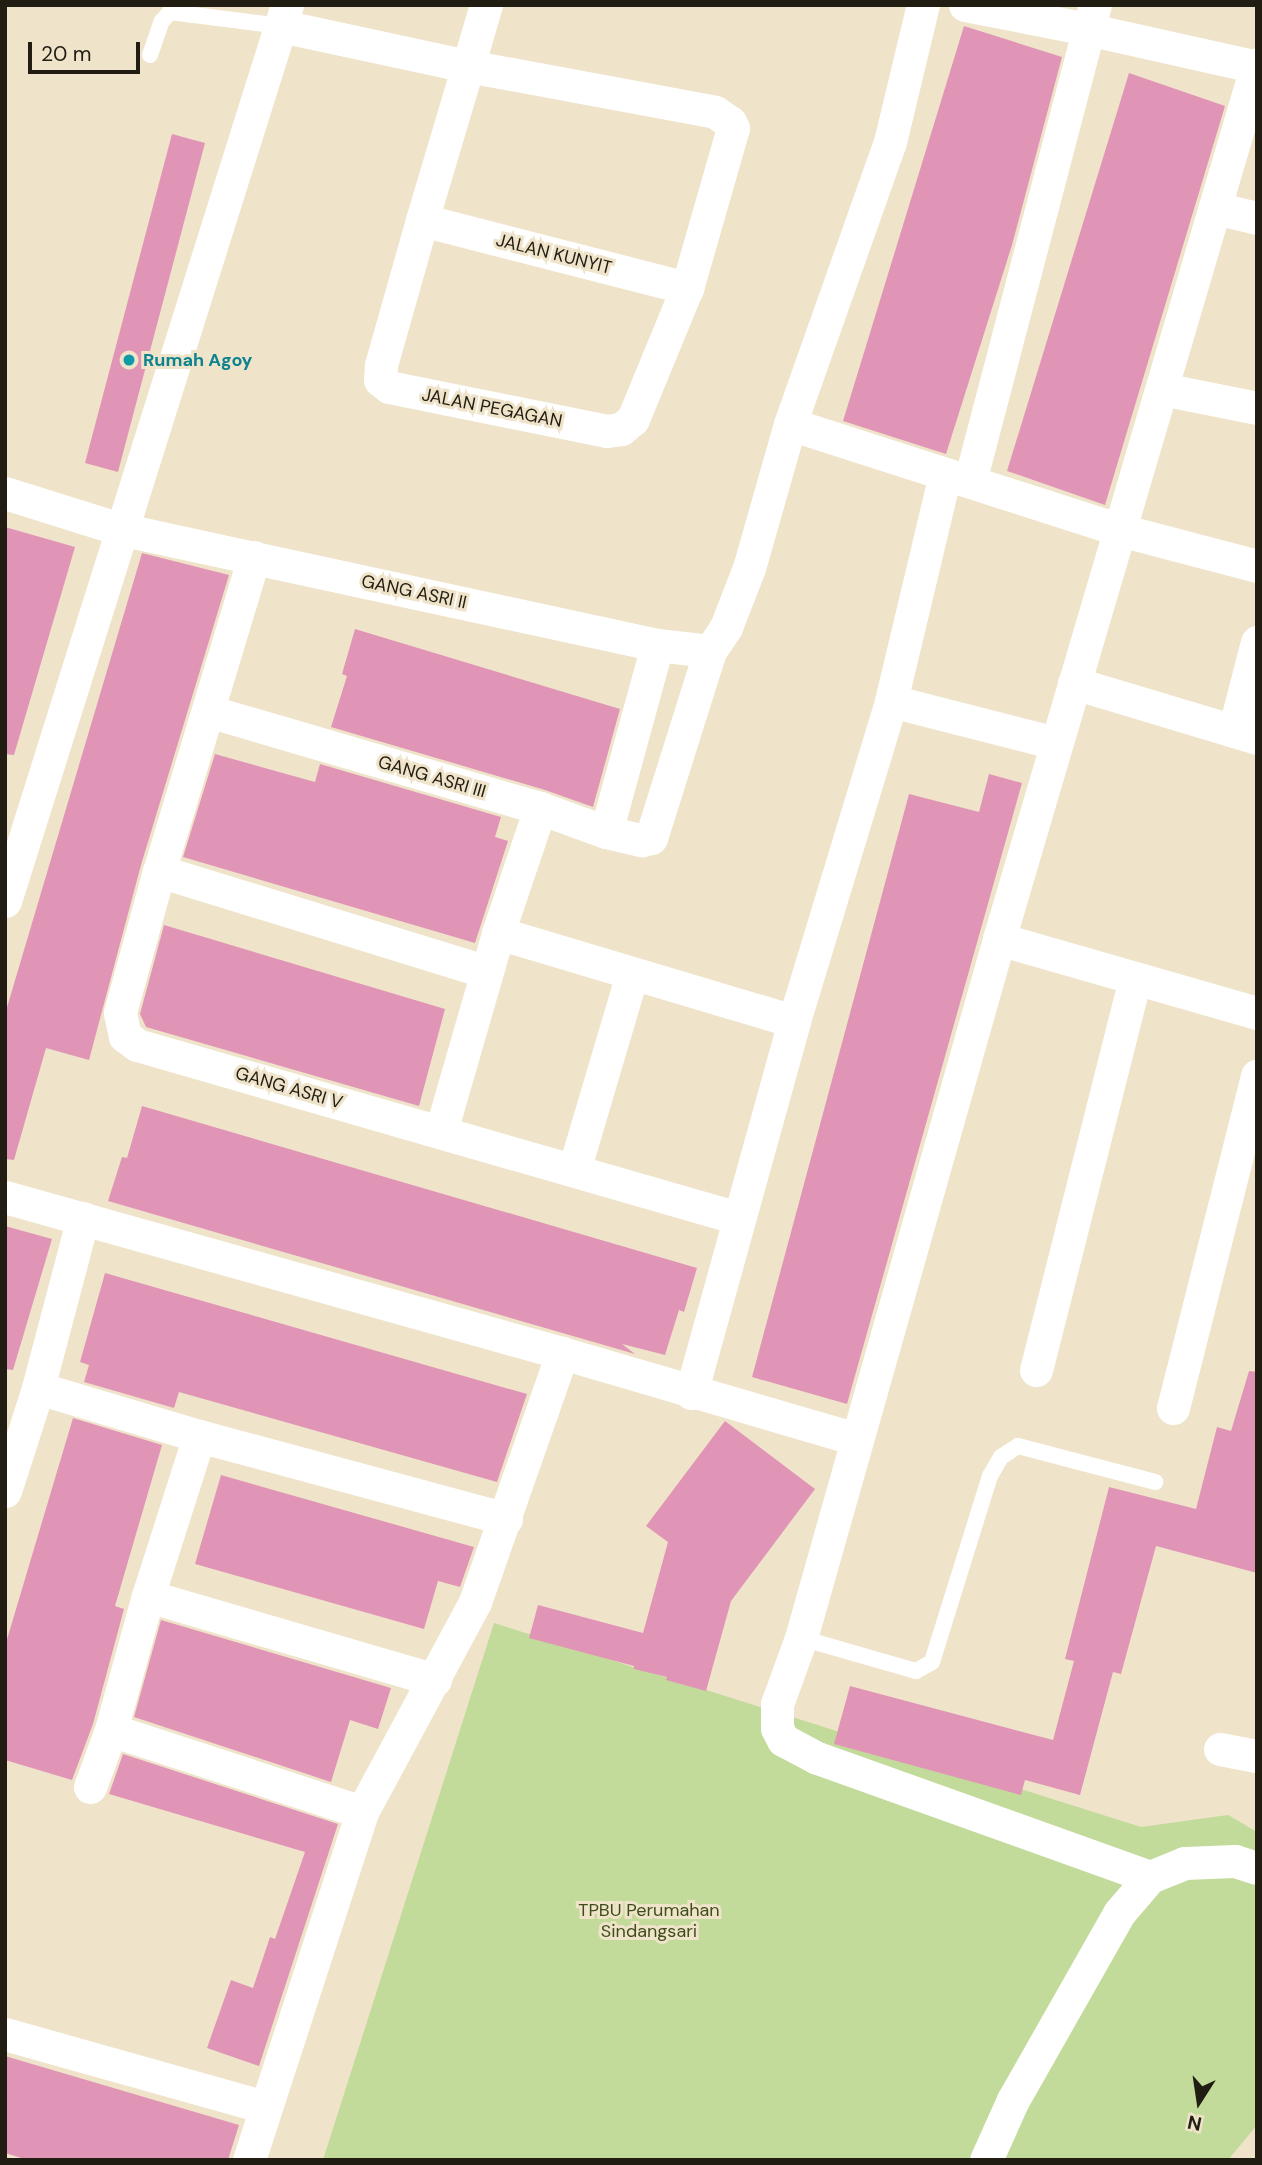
<!DOCTYPE html>
<style>
body{margin:0}
#map{position:relative;width:1262px;height:2165px;overflow:hidden;background:#efe4ca;font-family:"DM Sans",sans-serif}
div>[style]{position:absolute}
[style*='--x']{left:calc(var(--x)*1px);top:calc(var(--y)*1px);width:calc(var(--w)*1px);rotate:calc(var(--a)*1deg)}
.green>*{inset:0;background:#c2da9a}
.building>*{inset:0;background:#e195b6}
.service>*{height:16px;margin:-8px;padding:0 8px;transform-origin:8px;border-radius:8px;background:#fff}
.minor>*{height:33px;margin:-16.5px;padding:0 16.5px;transform-origin:16.5px;border-radius:16.5px;background:#fff}
.dots>*{width:19px;height:19px;translate:-50% -50%;box-sizing:border-box;border:4px solid #efe4ca;border-radius:50%}
span{translate:-50% -50%;white-space:nowrap;text-align:center;line-height:1.15;-webkit-text-stroke:6px #efe4ca;paint-order:stroke}
.street-label{font-size:18px;color:#211d13}
.culture-label{font-size:18px;color:#0d838f;font-weight:700}
.left{translate:0 -50%;text-align:left}
.park-label{font-size:18px;color:#3c4d1a}
.frame{position:absolute;inset:0;border:7px solid #211d13;pointer-events:none}
.north{position:absolute;left:1164px;top:2067px;width:70px;height:70px;-webkit-text-stroke:5px #efe4ca;paint-order:stroke;rotate:192deg;font-size:19px;font-weight:700;line-height:28px;text-align:center;color:#211d13}
.north::after{content:'';display:block;margin:auto;width:24px;height:32px;background:#211d13;clip-path:polygon(50% 0,100% 100%,50% 72%,0 100%)}
.scale{position:absolute;left:28px;top:42px;width:112px;height:32px;box-sizing:border-box;border:4px solid #211d13;border-top:0;padding-left:9px;font-size:21px;line-height:24px;white-space:nowrap;color:#211d13;-webkit-text-stroke:5px #efe4ca;paint-order:stroke}
</style>
<div id="map">
<div class="green">
<i style="clip-path:polygon(494px 1623px,1141px 1827px,1228px 1815px,1257px 1832px,1257px 2125px,1228px 2160px,323px 2160px)"></i>
</div>
<div class="building">
<i style="clip-path:polygon(964px 26px,1062px 57px,1012px 245px,946px 454px,843px 421px)"></i>
<i style="clip-path:polygon(1129px 73px,1225px 106px,1105px 505px,1007px 471px)"></i>
<i style="clip-path:polygon(172px 134px,205px 143px,118px 472px,85px 463px)"></i>
<i style="clip-path:polygon(5px 527px,75px 547px,14px 755px,5px 754px)"></i>
<i style="clip-path:polygon(142px 553px,229px 575px,141px 865px,89px 1060px,46px 1048px,14px 1160px,5px 1159px,5px 1014px)"></i>
<i style="clip-path:polygon(355px 629px,620px 709px,593px 807px,545px 790px,331px 727px,347px 676px,342px 674px)"></i>
<i style="clip-path:polygon(215px 754px,315px 782px,320px 764px,501px 817px,495px 837px,508px 841px,475px 943px,183px 857px)"></i>
<i style="clip-path:polygon(989px 774px,1022px 783px,847px 1404px,752px 1377px,909px 794px,979px 812px)"></i>
<i style="clip-path:polygon(164px 925px,445px 1009px,419px 1106px,146px 1027px,140px 1014px)"></i>
<i style="clip-path:polygon(142px 1106px,697px 1268px,684px 1312px,679px 1310px,665px 1355px,622px 1344px,635px 1354px,108px 1201px,122px 1157px,127px 1158px)"></i>
<i style="clip-path:polygon(5px 1226px,52px 1239px,13px 1370px,5px 1369px)"></i>
<i style="clip-path:polygon(105px 1273px,527px 1394px,497px 1482px,179px 1392px,174px 1408px,84px 1382px,89px 1365px,80px 1362px)"></i>
<i style="clip-path:polygon(1249px 1371px,1257px 1372px,1257px 1573px,1156px 1546px,1121px 1674px,1113px 1672px,1080px 1795px,1025px 1780px,1021px 1795px,834px 1744px,850px 1686px,1053px 1740px,1074px 1661px,1065px 1659px,1109px 1487px,1196px 1509px,1217px 1427px,1231px 1431px)"></i>
<i style="clip-path:polygon(73px 1418px,162px 1445px,115px 1606px,124px 1609px,93px 1724px,72px 1780px,5px 1760px,5px 1646px)"></i>
<i style="clip-path:polygon(725px 1421px,815px 1489px,731px 1601px,706px 1691px,666px 1680px,667px 1677px,634px 1669px,634px 1666px,529px 1638px,538px 1605px,643px 1633px,668px 1542px,646px 1526px)"></i>
<i style="clip-path:polygon(221px 1475px,474px 1547px,460px 1587px,438px 1581px,424px 1629px,195px 1564px)"></i>
<i style="clip-path:polygon(161px 1620px,391px 1688px,378px 1729px,350px 1720px,331px 1782px,134px 1717px)"></i>
<i style="clip-path:polygon(123px 1754px,338px 1824px,259px 2066px,207px 2048px,231px 1980px,253px 1988px,270px 1937px,275px 1939px,305px 1852px,109px 1794px)"></i>
<i style="clip-path:polygon(5px 2056px,239px 2125px,228px 2160px,28px 2160px,5px 2153px)"></i>
</div>
<div class="service">
<i style="--x:150;--y:55;--w:36;--a:-71"></i>
<i style="--x:162;--y:21;--w:12;--a:-48"></i>
<i style="--x:170;--y:12;--w:112;--a:7.2"></i>
<i style="--x:801;--y:1638;--w:120;--a:16"></i>
<i style="--x:916;--y:1671;--w:18;--a:-29"></i>
<i style="--x:932;--y:1662;--w:195;--a:-72.7"></i>
<i style="--x:990;--y:1476;--w:22;--a:-60"></i>
<i style="--x:1001;--y:1457;--w:20;--a:-33"></i>
<i style="--x:1018;--y:1446;--w:142;--a:14.7"></i>
</div>
<div class="minor">
<i style="--x:965;--y:5;--w:124;--a:11.1"></i>
<i style="--x:1087;--y:29;--w:174;--a:12.6"></i>
<i style="--x:281;--y:26;--w:191;--a:12.1"></i>
<i style="--x:468;--y:66;--w:251;--a:10.5"></i>
<i style="--x:715;--y:112;--w:18;--a:34"></i>
<i style="--x:730;--y:122;--w:7;--a:63"></i>
<i style="--x:733;--y:128;--w:166;--a:106"></i>
<i style="--x:687;--y:288;--w:142;--a:112.4"></i>
<i style="--x:633;--y:419;--w:16;--a:140"></i>
<i style="--x:621;--y:429;--w:14;--a:172"></i>
<i style="--x:607;--y:431;--w:222;--a:-168.6"></i>
<i style="--x:389;--y:387;--w:11;--a:-142"></i>
<i style="--x:380;--y:380;--w:15;--a:-86"></i>
<i style="--x:381;--y:365;--w:151;--a:-74.2"></i>
<i style="--x:422;--y:220;--w:161;--a:-73.4"></i>
<i style="--x:468;--y:66;--w:64;--a:-73.6"></i>
<i style="--x:1215;--y:208;--w:43;--a:13.4"></i>
<i style="--x:422;--y:220;--w:274;--a:14.4"></i>
<i style="--x:1162;--y:389;--w:97;--a:11.3"></i>
<i style="--x:790;--y:424;--w:347;--a:17.8"></i>
<i style="--x:1120;--y:530;--w:142;--a:14.7"></i>
<i style="--x:970;--y:481;--w:492;--a:-75.3"></i>
<i style="--x:5;--y:493;--w:121;--a:17.4"></i>
<i style="--x:120;--y:529;--w:549;--a:12.19"></i>
<i style="--x:657;--y:645;--w:53;--a:6.5"></i>
<i style="--x:254;--y:557;--w:328;--a:106.8"></i>
<i style="--x:159;--y:871;--w:147;--a:105.4"></i>
<i style="--x:120;--y:1013;--w:24;--a:78"></i>
<i style="--x:125;--y:1036;--w:15;--a:37"></i>
<i style="--x:137;--y:1045;--w:625;--a:16.06"></i>
<i style="--x:1074;--y:683;--w:191;--a:16.7"></i>
<i style="--x:891;--y:701;--w:170;--a:14.3"></i>
<i style="--x:208;--y:711;--w:346;--a:16.3"></i>
<i style="--x:540;--y:808;--w:70;--a:20"></i>
<i style="--x:606;--y:832;--w:37;--a:13"></i>
<i style="--x:642;--y:840;--w:9;--a:-13"></i>
<i style="--x:651;--y:838;--w:196;--a:-72.5"></i>
<i style="--x:710;--y:651;--w:29;--a:-56"></i>
<i style="--x:726;--y:627;--w:63;--a:-68.7"></i>
<i style="--x:749;--y:568;--w:150;--a:-74.1"></i>
<i style="--x:790;--y:424;--w:299;--a:-70.5"></i>
<i style="--x:890;--y:142;--w:141;--a:-76.5"></i>
<i style="--x:1234;--y:731;--w:92;--a:-75.5"></i>
<i style="--x:606;--y:832;--w:194;--a:-74.7"></i>
<i style="--x:159;--y:871;--w:343;--a:17.1"></i>
<i style="--x:5;--y:901;--w:939;--a:-72.53"></i>
<i style="--x:498;--y:933;--w:309;--a:16.6"></i>
<i style="--x:999;--y:939;--w:268;--a:16"></i>
<i style="--x:441;--y:1131;--w:206;--a:-73.9"></i>
<i style="--x:498;--y:933;--w:132;--a:-71.4"></i>
<i style="--x:574;--y:1170;--w:204;--a:-73.5"></i>
<i style="--x:5;--y:1197;--w:578;--a:15.65"></i>
<i style="--x:562;--y:1353;--w:307;--a:16.3"></i>
<i style="--x:1036;--y:1370;--w:404;--a:-75.8"></i>
<i style="--x:38;--y:1388;--w:168;--a:16.6"></i>
<i style="--x:199;--y:1436;--w:318;--a:15.1"></i>
<i style="--x:691;--y:1393;--w:386;--a:-74.5"></i>
<i style="--x:794;--y:1021;--w:334;--a:-73.1"></i>
<i style="--x:891;--y:701;--w:233;--a:-76.6"></i>
<i style="--x:1173;--y:1408;--w:343;--a:-75.8"></i>
<i style="--x:5;--y:1491;--w:108;--a:-72.2"></i>
<i style="--x:38;--y:1388;--w:176;--a:-75.2"></i>
<i style="--x:148;--y:1596;--w:299;--a:16.3"></i>
<i style="--x:111;--y:1730;--w:264;--a:18.1"></i>
<i style="--x:1220;--y:1749;--w:38;--a:11"></i>
<i style="--x:90;--y:1787;--w:61;--a:-69.8"></i>
<i style="--x:111;--y:1730;--w:139;--a:-74.6"></i>
<i style="--x:148;--y:1596;--w:168;--a:-72.3"></i>
<i style="--x:1150;--y:1877;--w:354;--a:-160.3"></i>
<i style="--x:817;--y:1758;--w:38;--a:-152"></i>
<i style="--x:783;--y:1740;--w:13;--a:-117"></i>
<i style="--x:777;--y:1728;--w:24;--a:-90"></i>
<i style="--x:777;--y:1704;--w:70;--a:-70"></i>
<i style="--x:801;--y:1638;--w:727;--a:-74.18"></i>
<i style="--x:999;--y:939;--w:912;--a:-73.57"></i>
<i style="--x:5;--y:2034;--w:270;--a:15.7"></i>
<i style="--x:249;--y:2160;--w:366;--a:-72"></i>
<i style="--x:362;--y:1812;--w:238;--a:-61.7"></i>
<i style="--x:475;--y:1602;--w:264;--a:-70.7"></i>
<i style="--x:986;--y:2160;--w:66;--a:-65.8"></i>
<i style="--x:1013;--y:2100;--w:216;--a:-60.4"></i>
<i style="--x:1120;--y:1912;--w:46;--a:-49.4"></i>
<i style="--x:1150;--y:1877;--w:37;--a:-22"></i>
<i style="--x:1184;--y:1863;--w:51;--a:-2.2"></i>
<i style="--x:1235;--y:1861;--w:23;--a:18"></i>
</div>
<div class="dots">
<i style="left:129px;top:360px;background:#0f9aa8"></i>
</div>
<div class="street-label">
<span style="left:554px;top:254px;rotate:14deg">JALAN KUNYIT</span>
<span style="left:492px;top:408px;rotate:11deg">JALAN PEGAGAN</span>
<span style="left:414px;top:592px;rotate:12deg">GANG ASRI II</span>
<span style="left:432px;top:777px;rotate:16deg">GANG ASRI III</span>
<span style="left:289px;top:1088px;rotate:16deg">GANG ASRI V</span>
</div>
<div class="culture-label">
<span class="left" style="left:143px;top:360px">Rumah Agoy</span>
</div>
<div class="park-label">
<span style="left:649px;top:1921px">TPBU Perumahan<br>Sindangsari</span>
</div>
<div class="frame"></div>
<div class="north">N</div>
<div class="scale">20 m</div>
</div>
